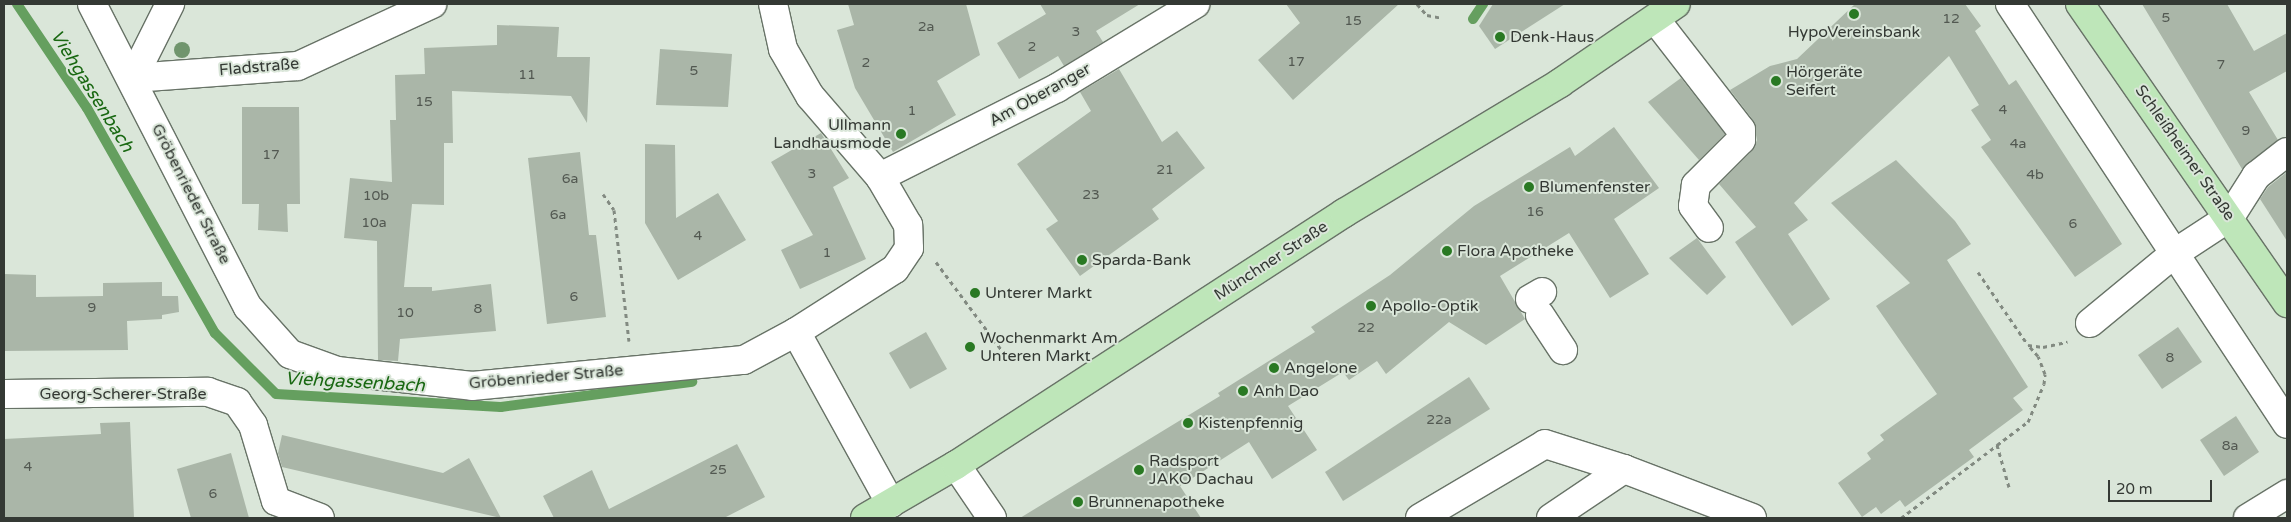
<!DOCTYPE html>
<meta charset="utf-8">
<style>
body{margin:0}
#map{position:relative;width:2291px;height:522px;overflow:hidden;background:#dae6d9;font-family:"Varela Round",sans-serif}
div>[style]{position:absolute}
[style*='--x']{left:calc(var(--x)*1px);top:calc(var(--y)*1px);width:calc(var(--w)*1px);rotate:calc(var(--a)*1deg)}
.stream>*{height:10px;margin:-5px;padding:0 5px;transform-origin:5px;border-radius:5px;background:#659f5f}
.building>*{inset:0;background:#aab6a8}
.path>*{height:3px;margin-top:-1.5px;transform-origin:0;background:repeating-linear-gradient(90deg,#828a81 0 4px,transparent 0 8px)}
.roads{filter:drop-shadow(1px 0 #687367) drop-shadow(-1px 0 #687367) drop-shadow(0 1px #687367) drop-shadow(0 -1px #687367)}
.minor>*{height:28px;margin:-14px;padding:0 14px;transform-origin:14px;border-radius:14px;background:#fff}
.major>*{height:28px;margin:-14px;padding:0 14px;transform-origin:14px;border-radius:14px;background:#bee6b9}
.trees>*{width:16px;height:16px;margin:-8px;border-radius:50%;background:#70956d}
.dots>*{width:14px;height:14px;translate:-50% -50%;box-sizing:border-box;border:2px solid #dae6d9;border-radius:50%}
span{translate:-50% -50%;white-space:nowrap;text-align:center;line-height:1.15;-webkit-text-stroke:4px #dae6d9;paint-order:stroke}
.number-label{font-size:14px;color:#525851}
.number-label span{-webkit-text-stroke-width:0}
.poi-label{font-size:16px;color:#343934}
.left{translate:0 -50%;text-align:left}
.right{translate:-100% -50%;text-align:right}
.street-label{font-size:16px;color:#343934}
.water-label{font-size:18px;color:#196812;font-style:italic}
.frame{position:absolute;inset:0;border:5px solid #343934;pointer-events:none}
.scale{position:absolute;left:2108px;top:480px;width:104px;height:22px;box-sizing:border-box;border:2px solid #343934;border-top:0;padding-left:6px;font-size:15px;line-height:18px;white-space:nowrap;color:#343934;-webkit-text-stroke:4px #dae6d9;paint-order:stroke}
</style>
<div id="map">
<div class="stream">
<i style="--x:17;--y:4;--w:125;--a:56.1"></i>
<i style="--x:87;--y:108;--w:259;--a:60.4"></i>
<i style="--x:215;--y:333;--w:86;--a:45"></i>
<i style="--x:276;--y:394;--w:225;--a:3.3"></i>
<i style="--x:501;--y:407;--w:193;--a:-7.5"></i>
<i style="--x:1473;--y:19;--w:18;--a:-56"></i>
</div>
<div class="building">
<i style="clip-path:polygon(848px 4px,966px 4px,980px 55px,937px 81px,956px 115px,893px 152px,855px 88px,837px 30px,854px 25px)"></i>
<i style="clip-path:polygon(1040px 4px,1140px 4px,1096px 31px,1103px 42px,1064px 66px,1058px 56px,1019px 79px,997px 43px,1046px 14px)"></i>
<i style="clip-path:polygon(1286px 4px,1399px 4px,1293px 100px,1258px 60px,1300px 23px)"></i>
<i style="clip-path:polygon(1493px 4px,1565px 4px,1495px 49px,1479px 26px)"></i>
<i style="clip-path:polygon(1855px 4px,1965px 4px,1981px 26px,1975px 31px,2009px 85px,2016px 80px,2122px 244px,2075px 277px,1981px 147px,1991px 140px,1971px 110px,1979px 105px,1949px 56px,1794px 203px,1808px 220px,1788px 234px,1830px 299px,1792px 326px,1735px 242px,1756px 227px,1719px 184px,1752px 151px,1757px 140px,1753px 120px,1730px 90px,1770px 66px,1797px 59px)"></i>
<i style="clip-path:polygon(2142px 4px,2227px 4px,2254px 51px,2287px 33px,2287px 71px,2249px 92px,2278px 140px,2242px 169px)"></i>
<i style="clip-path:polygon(497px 25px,559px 27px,557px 57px,590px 57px,587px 123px,571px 96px,452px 91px,453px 143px,444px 143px,444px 205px,412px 204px,404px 287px,432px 287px,432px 291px,491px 284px,496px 331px,400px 339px,398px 361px,378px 360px,377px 241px,344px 238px,350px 178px,392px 182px,390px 120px,396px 120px,395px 75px,425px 74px,424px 48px,497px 45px)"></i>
<i style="clip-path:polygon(660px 49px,732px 54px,728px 107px,656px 105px)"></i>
<i style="clip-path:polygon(1119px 69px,1162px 142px,1177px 131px,1205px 168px,1152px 209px,1159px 219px,1080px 276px,1046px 229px,1058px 221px,1017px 164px,1091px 111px,1080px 92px)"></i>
<i style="clip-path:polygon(1681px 78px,1725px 134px,1699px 160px,1648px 102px)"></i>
<i style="clip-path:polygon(242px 107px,299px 107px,300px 204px,287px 204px,288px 232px,258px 230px,259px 204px,242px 204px)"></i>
<i style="clip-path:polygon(1614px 127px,1659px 188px,1614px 219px,1649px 274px,1610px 298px,1569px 233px,1500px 276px,1525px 319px,1486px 345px,1449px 322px,1386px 374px,1377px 361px,1349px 380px,1343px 372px,1288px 406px,1317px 450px,1272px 479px,1249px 442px,1180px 486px,1201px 518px,1020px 518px,1220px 396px,1218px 393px,1315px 332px,1311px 327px,1390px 275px,1474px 206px,1570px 147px,1575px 156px)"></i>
<i style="clip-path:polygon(821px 133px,849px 178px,833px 187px,866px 259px,800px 289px,781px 250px,813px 235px,771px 162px)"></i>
<i style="clip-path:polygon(645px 144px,675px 145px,676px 218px,718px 193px,746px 240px,678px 280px,645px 223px)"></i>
<i style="clip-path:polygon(580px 152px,589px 235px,596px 235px,606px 317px,547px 324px,528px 158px)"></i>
<i style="clip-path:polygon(1896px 160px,1955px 221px,1971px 244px,1947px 260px,2028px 387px,2013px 398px,2023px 410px,1969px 450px,1974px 457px,1905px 507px,1900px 500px,1881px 514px,1876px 507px,1862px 517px,1838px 483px,1871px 459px,1867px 453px,1884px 440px,1880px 435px,1937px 394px,1876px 306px,1910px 283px,1831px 203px)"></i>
<i style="clip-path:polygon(2287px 172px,2287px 241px,2260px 199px,2268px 187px)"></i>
<i style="clip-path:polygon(1697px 238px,1726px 277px,1707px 295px,1669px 258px)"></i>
<i style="clip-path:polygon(4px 274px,36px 275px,36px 297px,103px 296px,103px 283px,162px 282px,162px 296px,178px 296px,179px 312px,162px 315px,162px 319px,127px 321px,128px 350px,4px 351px)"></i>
<i style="clip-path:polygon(2178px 327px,2202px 362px,2162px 389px,2138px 355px)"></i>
<i style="clip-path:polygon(926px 332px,947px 369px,910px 389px,889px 353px)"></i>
<i style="clip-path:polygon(1469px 377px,1490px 409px,1343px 501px,1325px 472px)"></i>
<i style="clip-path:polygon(2236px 416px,2259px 452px,2224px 476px,2200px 440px)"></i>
<i style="clip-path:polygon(130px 422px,134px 518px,4px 518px,4px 439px,101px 434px,100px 423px)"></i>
<i style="clip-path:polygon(282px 435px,443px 473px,469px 458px,501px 518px,282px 467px,278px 453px)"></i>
<i style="clip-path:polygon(737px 444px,765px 497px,724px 518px,554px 518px,543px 496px,592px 470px,609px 509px)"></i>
<i style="clip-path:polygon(231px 453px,249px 518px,191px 518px,177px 469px)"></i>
</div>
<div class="path">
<i style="--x:1417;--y:4;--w:15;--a:48"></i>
<i style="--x:1427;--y:15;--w:15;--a:11"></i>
<i style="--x:603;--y:194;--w:19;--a:55"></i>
<i style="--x:614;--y:210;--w:132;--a:83.5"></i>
<i style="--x:936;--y:262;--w:117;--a:53.3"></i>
<i style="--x:1978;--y:272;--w:88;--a:55.6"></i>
<i style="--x:2028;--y:345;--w:15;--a:8"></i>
<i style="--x:2043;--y:347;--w:25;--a:-12"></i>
<i style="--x:2009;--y:487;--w:44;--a:-105.9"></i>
<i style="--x:1997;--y:445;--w:39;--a:-37"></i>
<i style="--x:2028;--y:422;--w:41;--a:-67.2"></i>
<i style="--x:2044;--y:384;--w:10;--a:-84"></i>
<i style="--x:2045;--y:374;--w:19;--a:-111"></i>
<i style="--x:2038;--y:356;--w:15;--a:-132"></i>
<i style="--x:1901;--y:518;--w:121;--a:-37.2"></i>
</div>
<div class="roads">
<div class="minor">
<i style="--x:92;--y:4;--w:341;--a:62.8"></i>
<i style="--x:248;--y:307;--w:63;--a:48.2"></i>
<i style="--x:290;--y:354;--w:50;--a:19.9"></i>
<i style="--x:337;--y:371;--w:136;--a:6.3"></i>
<i style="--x:472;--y:386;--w:273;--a:-5.5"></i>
<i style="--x:744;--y:360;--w:59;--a:-28.3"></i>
<i style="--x:796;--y:332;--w:117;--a:-32.5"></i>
<i style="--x:895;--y:269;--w:25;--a:-56"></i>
<i style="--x:909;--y:248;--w:23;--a:-92"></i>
<i style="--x:908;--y:225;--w:56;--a:-120.3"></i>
<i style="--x:880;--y:177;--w:107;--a:-130.8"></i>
<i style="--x:810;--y:96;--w:54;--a:-119.9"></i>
<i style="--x:783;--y:49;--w:46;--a:-102.5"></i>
<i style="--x:2010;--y:4;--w:503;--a:56.59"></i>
<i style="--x:1655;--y:19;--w:140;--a:52.2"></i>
<i style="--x:1741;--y:130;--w:10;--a:90"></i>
<i style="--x:1741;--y:140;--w:64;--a:135"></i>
<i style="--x:1696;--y:185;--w:21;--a:98"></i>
<i style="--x:1693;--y:206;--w:27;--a:54"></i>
<i style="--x:133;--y:78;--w:165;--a:-4.2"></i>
<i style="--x:298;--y:66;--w:148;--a:-24.8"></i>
<i style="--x:133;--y:78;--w:83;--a:-63.4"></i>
<i style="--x:880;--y:177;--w:198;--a:-26.7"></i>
<i style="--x:1057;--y:88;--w:162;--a:-31.3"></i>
<i style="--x:1530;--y:299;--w:14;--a:-30"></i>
<i style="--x:1540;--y:315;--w:42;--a:56.7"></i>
<i style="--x:2090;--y:323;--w:110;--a:-39.5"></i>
<i style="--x:2175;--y:253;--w:66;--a:-33.2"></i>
<i style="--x:2230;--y:217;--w:49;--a:-57.6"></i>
<i style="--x:2256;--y:176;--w:39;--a:-38"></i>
<i style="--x:796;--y:332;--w:196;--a:61.1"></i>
<i style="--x:4;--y:394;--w:204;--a:-0.6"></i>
<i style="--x:208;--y:392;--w:31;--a:19"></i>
<i style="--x:237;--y:402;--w:28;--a:55"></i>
<i style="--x:253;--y:425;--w:79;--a:73.2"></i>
<i style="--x:276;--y:501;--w:47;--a:21.1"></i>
<i style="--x:956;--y:465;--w:64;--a:55.8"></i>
<i style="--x:1420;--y:518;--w:145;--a:-30.6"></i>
<i style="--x:1545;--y:444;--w:83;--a:17.6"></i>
<i style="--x:1624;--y:469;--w:137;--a:20.9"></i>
<i style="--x:1551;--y:518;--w:88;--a:-33.9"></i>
<i style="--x:2248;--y:518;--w:46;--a:-31.6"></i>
</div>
<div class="major">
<i style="--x:2080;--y:4;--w:364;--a:55.3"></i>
<i style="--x:865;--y:518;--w:105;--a:-30.2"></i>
<i style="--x:956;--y:465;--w:463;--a:-33"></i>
<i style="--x:1344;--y:213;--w:252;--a:-31"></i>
<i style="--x:1560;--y:83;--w:140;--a:-34.3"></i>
</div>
</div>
<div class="trees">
<i style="left:182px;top:50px"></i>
</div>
<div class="dots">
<i style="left:1854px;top:14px;background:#297923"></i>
<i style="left:1500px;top:37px;background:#297923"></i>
<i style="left:1776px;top:81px;background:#297923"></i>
<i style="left:901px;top:134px;background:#297923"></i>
<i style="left:1529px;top:187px;background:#297923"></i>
<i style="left:1447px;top:251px;background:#297923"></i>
<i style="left:1082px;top:260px;background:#297923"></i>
<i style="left:975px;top:293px;background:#297923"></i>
<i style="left:1371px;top:306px;background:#297923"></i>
<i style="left:970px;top:347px;background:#297923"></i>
<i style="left:1274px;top:368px;background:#297923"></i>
<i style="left:1243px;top:391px;background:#297923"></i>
<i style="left:1188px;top:423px;background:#297923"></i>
<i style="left:1139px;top:470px;background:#297923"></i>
<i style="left:1078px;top:502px;background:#297923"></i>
</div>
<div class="number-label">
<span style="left:2166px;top:18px">5</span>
<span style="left:1951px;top:19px">12</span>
<span style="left:1353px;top:21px">15</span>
<span style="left:926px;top:27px">2a</span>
<span style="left:1076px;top:32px">3</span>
<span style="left:1032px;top:47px">2</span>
<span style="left:1296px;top:62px">17</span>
<span style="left:866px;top:63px">2</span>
<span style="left:2221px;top:65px">7</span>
<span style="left:694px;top:71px">5</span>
<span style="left:527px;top:75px">11</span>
<span style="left:424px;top:102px">15</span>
<span style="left:2003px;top:110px">4</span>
<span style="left:912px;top:111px">1</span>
<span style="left:2246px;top:131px">9</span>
<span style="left:2018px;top:144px">4a</span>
<span style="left:271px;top:155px">17</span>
<span style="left:1165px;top:170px">21</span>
<span style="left:812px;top:174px">3</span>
<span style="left:2035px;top:175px">4b</span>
<span style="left:570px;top:179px">6a</span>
<span style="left:1091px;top:195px">23</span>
<span style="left:376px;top:196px">10b</span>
<span style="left:1535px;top:212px">16</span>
<span style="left:558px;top:215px">6a</span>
<span style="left:374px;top:223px">10a</span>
<span style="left:2073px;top:224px">6</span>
<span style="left:698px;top:236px">4</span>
<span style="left:827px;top:253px">1</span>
<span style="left:574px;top:297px">6</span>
<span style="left:92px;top:308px">9</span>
<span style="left:478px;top:309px">8</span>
<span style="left:405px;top:313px">10</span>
<span style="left:1366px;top:328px">22</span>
<span style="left:2170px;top:358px">8</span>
<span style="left:1439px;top:420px">22a</span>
<span style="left:2230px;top:446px">8a</span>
<span style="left:28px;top:467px">4</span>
<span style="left:718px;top:470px">25</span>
<span style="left:213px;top:494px">6</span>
</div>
<div class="poi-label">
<span style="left:1854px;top:32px">HypoVereinsbank</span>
<span class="left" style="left:1510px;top:37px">Denk-Haus</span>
<span class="left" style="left:1786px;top:81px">Hörgeräte<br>Seifert</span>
<span class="right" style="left:891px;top:134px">Ullmann<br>Landhausmode</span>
<span class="left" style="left:1539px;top:187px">Blumenfenster</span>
<span class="left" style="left:1457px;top:251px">Flora Apotheke</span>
<span class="left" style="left:1092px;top:260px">Sparda-Bank</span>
<span class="left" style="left:985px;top:293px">Unterer Markt</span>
<span class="left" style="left:1381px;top:306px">Apollo-Optik</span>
<span class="left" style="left:980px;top:347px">Wochenmarkt Am<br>Unteren Markt</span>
<span class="left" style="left:1284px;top:368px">Angelone</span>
<span class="left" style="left:1253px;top:391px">Anh Dao</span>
<span class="left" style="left:1198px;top:423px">Kistenpfennig</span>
<span class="left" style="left:1149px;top:470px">Radsport<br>JAKO Dachau</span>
<span class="left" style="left:1088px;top:502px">Brunnenapotheke</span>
</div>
<div class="street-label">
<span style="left:259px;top:67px;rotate:-5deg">Fladstraße</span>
<span style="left:1040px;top:95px;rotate:-29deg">Am Oberanger</span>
<span style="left:2185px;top:153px;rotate:55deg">Schleißheimer Straße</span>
<span style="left:191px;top:194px;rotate:63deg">Gröbenrieder Straße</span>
<span style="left:1271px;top:261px;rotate:-33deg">Münchner Straße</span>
<span style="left:546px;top:377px;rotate:-5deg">Gröbenrieder Straße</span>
<span style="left:123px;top:394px">Georg-Scherer-Straße</span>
</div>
<div class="water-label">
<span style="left:92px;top:91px;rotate:58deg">Viehgassenbach</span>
<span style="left:355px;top:382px;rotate:3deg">Viehgassenbach</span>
</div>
<div class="frame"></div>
<div class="scale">20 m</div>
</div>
